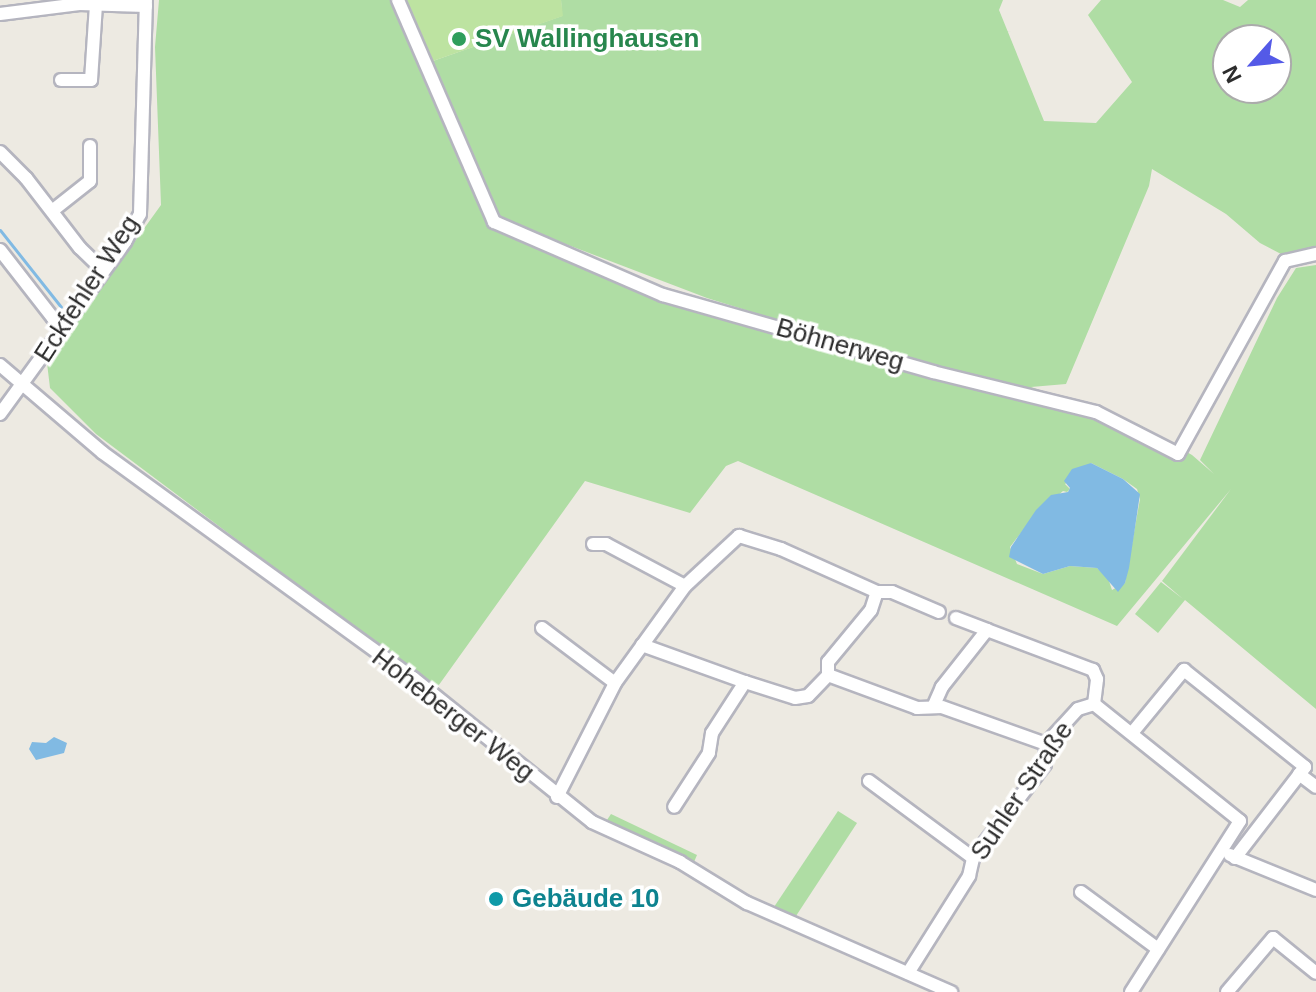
<!DOCTYPE html>
<meta charset="utf-8">
<style>
body{margin:0}
#map{position:relative;width:1316px;height:992px;overflow:hidden;background:#edeae2;font-family:Helvetica,sans-serif}
div>[style]{position:absolute}
[style*='--x']{left:calc(var(--x)*1px);top:calc(var(--y)*1px);width:calc(var(--w)*1px);rotate:calc(var(--a)*1deg)}
.green>*{inset:0;background:#afdda4}
.pitch>*{inset:0;background:#bde3a1}
.water>*{inset:0;background:#81bae3}
.stream>*{height:3px;margin:-1.5px;padding:0 1.5px;transform-origin:1.5px;border-radius:1.5px;background:#81bae3}
.roads{filter:drop-shadow(2px 0 #b5b5bf) drop-shadow(-2px 0 #b5b5bf) drop-shadow(0 2px #b5b5bf) drop-shadow(0 -2px #b5b5bf)}
.minor>*{height:12px;margin:-6px;padding:0 6px;transform-origin:6px;border-radius:6px;background:#fff}
.dots>*{width:22px;height:22px;translate:-50% -50%;box-sizing:border-box;border:4px solid #fff;border-radius:50%}
span{translate:-50% -50%;white-space:nowrap;text-align:center;line-height:1.15;-webkit-text-stroke:7px #fff;paint-order:stroke}
.leisure-label{font-size:26px;color:#27864d;font-weight:700}
.left{translate:0 -50%;text-align:left}
.street-label{font-size:26px;color:#2d2d2d}
.culture-label{font-size:26px;color:#0d838f;font-weight:700}
.north{position:absolute;left:1212px;top:24px;width:80px;height:80px;box-sizing:border-box;background:#fff;border:2px solid #ababab;border-radius:50%;rotate:243deg;font-size:22px;font-weight:700;line-height:32px;text-align:center;color:#2d2d2d}
.north::after{content:'';display:block;margin:auto;width:28px;height:36px;background:#545ae7;clip-path:polygon(50% 0,100% 100%,50% 72%,0 100%)}
</style>
<div id="map">
<div class="green">
<i style="clip-path:polygon(evenodd,159px 0,392px 0,488px 223px,665px 300px,801px 337px,774px 319px,707px 298px,500px 219px,430px 62px,562px 16px,561px 0,1003px 0,999px 10px,1044px 121px,1096px 123px,1132px 82px,1088px 15px,1101px 0,1223px 0,1240px 7px,1248px 0,1316px 0,1316px 247px,1281px 254px,1260px 243px,1226px 214px,1152px 169px,1149px 186px,1066px 384px,1031px 387px,1138px 424px,1192px 455px,1214px 474px,1200px 460px,1277px 298px,1296px 268px,1316px 265px,1316px 709px,1185px 600px,1158px 633px,1135px 614px,1161px 582px,1183px 599px,1162px 581px,1231px 489px,1117px 626px,738px 461px,726px 466px,690px 513px,585px 481px,436px 689px,96px 434px,50px 388px,47px 363px,161px 205px,155px 47px,159px 0,1228px 40px,1276px 40px,1276px 88px,1228px 88px,1228px 40px,159px 0,1091px 463px,1123px 479px,1137px 489px,1140px 499px,1125px 583px,1112px 590px,1108px 578px,1097px 568px,1070px 566px,1043px 574px,1017px 564px,1010px 547px,1033px 517px,1063px 491px,1067px 492px,1070px 489px,1065px 484px,1091px 463px)"></i>
<i style="clip-path:polygon(838px 811px,857px 823px,794px 919px,770px 913px)"></i>
<i style="clip-path:polygon(611px 814px,697px 855px,694px 862px,605px 823px)"></i>
</div>
<div class="pitch">
<i style="clip-path:polygon(405px 0,561px 0,563px 16px,430px 62px)"></i>
</div>
<div class="water">
<i style="clip-path:polygon(1091px 463px,1123px 479px,1140px 494px,1129px 568px,1125px 583px,1118px 592px,1097px 568px,1070px 566px,1043px 574px,1009px 557px,1011px 547px,1036px 510px,1051px 495px,1068px 492px,1070px 488px,1064px 481px,1072px 469px)"></i>
<i style="clip-path:polygon(54px 737px,67px 743px,64px 753px,36px 760px,29px 749px,32px 742px,46px 743px)"></i>
</div>
<div class="stream">
<i style="--x:0;--y:230;--w:98;--a:51.6"></i>
</div>
<div class="roads">
<div class="minor">
<i style="--x:398;--y:0;--w:242;--a:66.6"></i>
<i style="--x:494;--y:222;--w:184;--a:23.4"></i>
<i style="--x:663;--y:295;--w:281;--a:15.9"></i>
<i style="--x:933;--y:372;--w:168;--a:13.8"></i>
<i style="--x:1096;--y:412;--w:92;--a:27.1"></i>
<i style="--x:1178;--y:454;--w:221;--a:-61"></i>
<i style="--x:1285;--y:261;--w:32;--a:-13"></i>
<i style="--x:0;--y:14;--w:80;--a:-7.2"></i>
<i style="--x:79;--y:4;--w:67;--a:1.7"></i>
<i style="--x:61;--y:80;--w:30;--a:0"></i>
<i style="--x:91;--y:80;--w:75;--a:-86.2"></i>
<i style="--x:0;--y:152;--w:37;--a:45"></i>
<i style="--x:26;--y:178;--w:88;--a:52.4"></i>
<i style="--x:80;--y:248;--w:32;--a:44"></i>
<i style="--x:52;--y:211;--w:48;--a:-38.3"></i>
<i style="--x:90;--y:181;--w:35;--a:-90"></i>
<i style="--x:0;--y:250;--w:86;--a:52.1"></i>
<i style="--x:53;--y:318;--w:14;--a:34"></i>
<i style="--x:0;--y:365;--w:135;--a:40.5"></i>
<i style="--x:103;--y:453;--w:383;--a:36"></i>
<i style="--x:413;--y:678;--w:230;--a:38.8"></i>
<i style="--x:592;--y:822;--w:97;--a:24.4"></i>
<i style="--x:680;--y:862;--w:79;--a:31.5"></i>
<i style="--x:747;--y:903;--w:223;--a:23.6"></i>
<i style="--x:0;--y:414;--w:213;--a:-54"></i>
<i style="--x:125;--y:242;--w:32;--a:-62"></i>
<i style="--x:140;--y:214;--w:214;--a:-88.4"></i>
<i style="--x:593;--y:544;--w:13;--a:0"></i>
<i style="--x:606;--y:544;--w:89;--a:28"></i>
<i style="--x:956;--y:618;--w:33;--a:21"></i>
<i style="--x:542;--y:628;--w:91;--a:37"></i>
<i style="--x:642;--y:645;--w:109;--a:19.8"></i>
<i style="--x:745;--y:682;--w:61;--a:122.9"></i>
<i style="--x:712;--y:733;--w:20;--a:99"></i>
<i style="--x:709;--y:753;--w:64;--a:122.9"></i>
<i style="--x:828;--y:675;--w:13;--a:-90"></i>
<i style="--x:828;--y:662;--w:67;--a:-50.4"></i>
<i style="--x:871;--y:610;--w:19;--a:-72"></i>
<i style="--x:745;--y:682;--w:52;--a:17.7"></i>
<i style="--x:795;--y:698;--w:13;--a:-9"></i>
<i style="--x:808;--y:696;--w:29;--a:-46"></i>
<i style="--x:828;--y:675;--w:95;--a:20.3"></i>
<i style="--x:917;--y:708;--w:25;--a:-2"></i>
<i style="--x:942;--y:707;--w:110;--a:19.6"></i>
<i style="--x:1094;--y:704;--w:187;--a:38.7"></i>
<i style="--x:1240;--y:821;--w:203;--a:122.5"></i>
<i style="--x:1132;--y:733;--w:82;--a:-50.5"></i>
<i style="--x:1184;--y:670;--w:155;--a:38.7"></i>
<i style="--x:1305;--y:767;--w:115;--a:127.6"></i>
<i style="--x:1299;--y:774;--w:21;--a:37"></i>
<i style="--x:869;--y:781;--w:129;--a:36.5"></i>
<i style="--x:557;--y:797;--w:128;--a:-63"></i>
<i style="--x:615;--y:683;--w:120;--a:-54.2"></i>
<i style="--x:685;--y:586;--w:74;--a:-42.8"></i>
<i style="--x:739;--y:536;--w:44;--a:17.2"></i>
<i style="--x:781;--y:549;--w:105;--a:24.1"></i>
<i style="--x:877;--y:592;--w:15;--a:0"></i>
<i style="--x:892;--y:592;--w:51;--a:23.1"></i>
<i style="--x:1230;--y:855;--w:93;--a:22.1"></i>
<i style="--x:1081;--y:892;--w:96;--a:36.5"></i>
<i style="--x:908;--y:973;--w:115;--a:-57.8"></i>
<i style="--x:969;--y:876;--w:18;--a:-77"></i>
<i style="--x:973;--y:858;--w:118;--a:-52.5"></i>
<i style="--x:1045;--y:764;--w:20;--a:-87"></i>
<i style="--x:1046;--y:744;--w:47;--a:-47.6"></i>
<i style="--x:1078;--y:709;--w:17;--a:-17"></i>
<i style="--x:1094;--y:704;--w:25;--a:-83"></i>
<i style="--x:1097;--y:679;--w:10;--a:-114"></i>
<i style="--x:1093;--y:670;--w:113;--a:-159.3"></i>
<i style="--x:987;--y:630;--w:73;--a:128.3"></i>
<i style="--x:942;--y:687;--w:22;--a:114"></i>
<i style="--x:1227;--y:992;--w:71;--a:-49.6"></i>
<i style="--x:1273;--y:938;--w:55;--a:39.1"></i>
</div>
</div>
<div class="dots">
<i style="left:459px;top:39px;background:#2e9e5b"></i>
<i style="left:496px;top:899px;background:#0f9aa8"></i>
</div>
<div class="leisure-label">
<span class="left" style="left:475px;top:39px">SV Wallinghausen</span>
</div>
<div class="street-label">
<span style="left:87px;top:289px;rotate:-57deg">Eckfehler Weg</span>
<span style="left:840px;top:345px;rotate:16deg">Böhnerweg</span>
<span style="left:453px;top:715px;rotate:38deg">Hoheberger Weg</span>
<span style="left:1022px;top:791px;rotate:-56deg">Suhler Straße</span>
</div>
<div class="culture-label">
<span class="left" style="left:512px;top:899px">Gebäude 10</span>
</div>
<div class="north">N</div>
</div>
